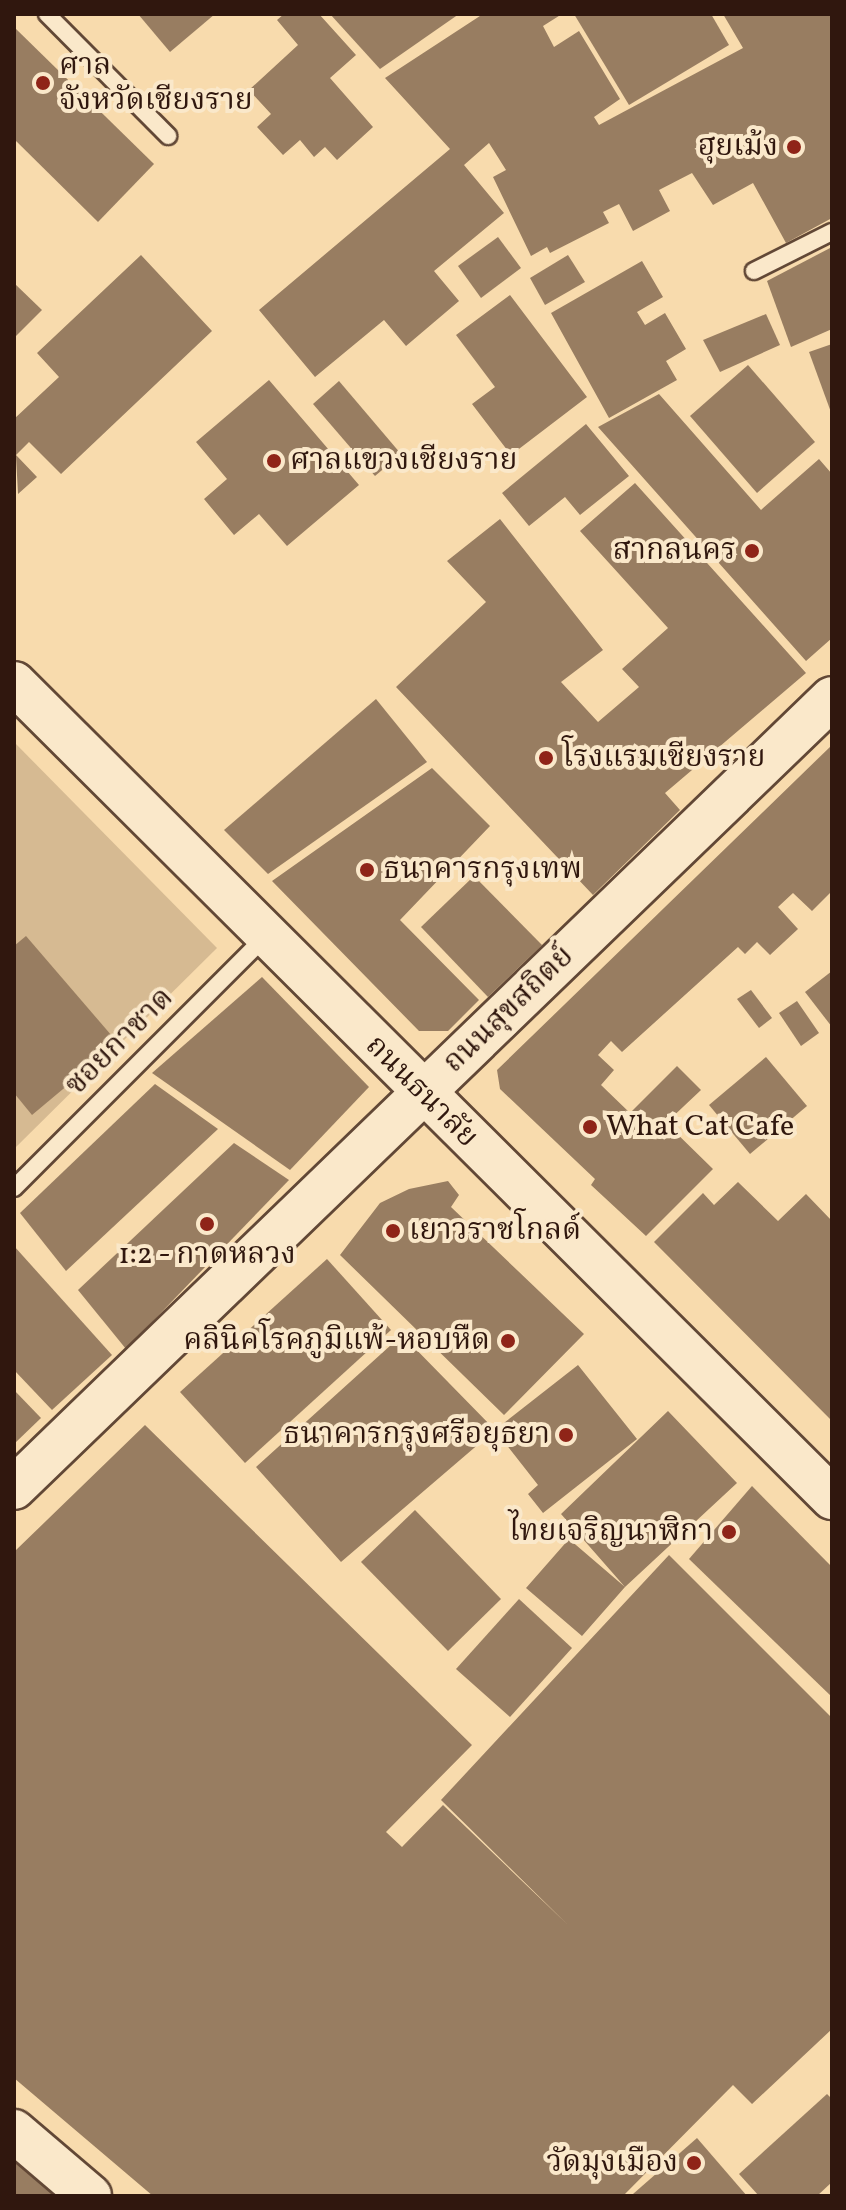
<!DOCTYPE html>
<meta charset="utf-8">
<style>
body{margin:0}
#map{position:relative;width:846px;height:2210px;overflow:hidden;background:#f8dbad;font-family:Vollkorn,"Noto Serif Thai",serif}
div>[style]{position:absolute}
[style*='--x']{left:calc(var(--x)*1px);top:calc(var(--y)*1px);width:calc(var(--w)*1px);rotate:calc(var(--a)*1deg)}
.green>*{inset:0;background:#d6ba92}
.building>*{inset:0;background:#987d61}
.roads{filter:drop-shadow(2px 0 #624836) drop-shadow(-2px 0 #624836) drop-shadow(0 2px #624836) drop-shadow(0 -2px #624836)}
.service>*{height:16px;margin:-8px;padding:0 8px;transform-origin:8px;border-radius:8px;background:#fae8ca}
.tertiary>*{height:42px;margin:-21px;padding:0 21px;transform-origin:21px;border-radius:21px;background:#fae8ca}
.dots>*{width:22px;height:22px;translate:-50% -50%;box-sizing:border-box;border:4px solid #fae8ca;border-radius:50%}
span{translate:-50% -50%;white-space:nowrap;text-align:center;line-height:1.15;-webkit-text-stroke:8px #fae8ca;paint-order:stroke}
.poi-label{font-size:30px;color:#30170e}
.left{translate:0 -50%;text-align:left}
.right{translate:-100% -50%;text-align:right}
.street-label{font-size:30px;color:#30170e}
.frame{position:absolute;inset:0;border:16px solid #30170e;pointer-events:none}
</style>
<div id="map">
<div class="green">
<i style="clip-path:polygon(14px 742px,217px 948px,14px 1149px)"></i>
</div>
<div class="building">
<i style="clip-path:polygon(138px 14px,215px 14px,170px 52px)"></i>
<i style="clip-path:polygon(284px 14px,319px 14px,356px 55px,330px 78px,373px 127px,337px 160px,325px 147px,314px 157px,300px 140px,283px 155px,257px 127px,271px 114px,249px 90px,298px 45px,277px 20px)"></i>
<i style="clip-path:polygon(330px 14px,459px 14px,380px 69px)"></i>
<i style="clip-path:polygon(483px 14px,562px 14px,543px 26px,554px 47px,579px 31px,620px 99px,594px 117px,599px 125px,743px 48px,723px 14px,832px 14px,832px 218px,786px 243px,753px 183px,713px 205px,692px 173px,659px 190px,670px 211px,633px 231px,619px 204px,603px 212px,609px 223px,550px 253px,547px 247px,531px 256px,493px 177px,506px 170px,489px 143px,464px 165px,504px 213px,434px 271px,459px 301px,406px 346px,384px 320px,315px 377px,259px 310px,450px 149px,385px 78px)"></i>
<i style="clip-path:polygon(574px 14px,711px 14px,729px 45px,629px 105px)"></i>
<i style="clip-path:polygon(14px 27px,154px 164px,98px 222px,14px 139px)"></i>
<i style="clip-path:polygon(498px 237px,521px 268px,481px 298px,458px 266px)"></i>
<i style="clip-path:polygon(832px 247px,832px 329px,791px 347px,767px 281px)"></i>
<i style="clip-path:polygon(141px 255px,212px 331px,61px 474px,29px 442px,16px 455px,37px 477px,18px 494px,14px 419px,59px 377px,37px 353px)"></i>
<i style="clip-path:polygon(568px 255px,585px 282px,545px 305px,530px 278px)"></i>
<i style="clip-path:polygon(642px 261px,663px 297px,637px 312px,645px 325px,665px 313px,686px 349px,666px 361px,677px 380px,609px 418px,551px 313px)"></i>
<i style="clip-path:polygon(14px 283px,42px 310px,14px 338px)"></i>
<i style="clip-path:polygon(510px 295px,587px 397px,511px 455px,472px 404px,495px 387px,456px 335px)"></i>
<i style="clip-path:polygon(766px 314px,780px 345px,720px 372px,703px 340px)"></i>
<i style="clip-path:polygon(832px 344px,832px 415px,809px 352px)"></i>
<i style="clip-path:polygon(748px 365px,815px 442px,757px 493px,690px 416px)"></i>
<i style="clip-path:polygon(269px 380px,359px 485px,287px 546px,259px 514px,234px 535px,204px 499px,227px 479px,196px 442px)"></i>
<i style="clip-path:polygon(339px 381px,401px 454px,375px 476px,313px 404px)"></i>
<i style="clip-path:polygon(659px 394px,761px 510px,819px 459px,832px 474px,832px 638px,806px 661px,598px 427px)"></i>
<i style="clip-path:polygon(586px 424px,629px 476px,580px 515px,565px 497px,529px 526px,502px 493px)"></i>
<i style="clip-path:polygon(635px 483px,806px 673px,665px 793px,680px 810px,593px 895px,396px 687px,486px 602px,447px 561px,500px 519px,603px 650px,561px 682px,598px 722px,639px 687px,622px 669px,668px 628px,580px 531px)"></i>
<i style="clip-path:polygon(376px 699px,427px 762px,268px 874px,224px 830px)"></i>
<i style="clip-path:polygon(832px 745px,832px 891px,812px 911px,793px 893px,778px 907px,798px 929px,770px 955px,757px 942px,745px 954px,738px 947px,622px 1052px,611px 1041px,598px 1055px,614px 1070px,601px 1085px,630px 1113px,677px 1066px,701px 1090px,666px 1123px,713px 1169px,646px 1236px,591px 1185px,595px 1179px,500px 1089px,497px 1070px)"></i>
<i style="clip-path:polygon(432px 768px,490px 826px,400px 920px,479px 1000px,448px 1031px,419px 1031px,272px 881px)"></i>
<i style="clip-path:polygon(474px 876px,542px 945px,488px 997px,421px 927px)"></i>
<i style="clip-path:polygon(26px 936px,118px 1043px,32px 1115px,14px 1093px,14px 946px)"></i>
<i style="clip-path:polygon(832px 971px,832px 1027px,805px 992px)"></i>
<i style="clip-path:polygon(262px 977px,369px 1087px,290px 1170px,152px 1073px)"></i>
<i style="clip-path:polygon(751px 990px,772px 1018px,759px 1028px,737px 999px)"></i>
<i style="clip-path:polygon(797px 1001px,819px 1033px,801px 1046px,779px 1013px)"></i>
<i style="clip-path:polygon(766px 1057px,807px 1106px,750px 1154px,709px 1105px)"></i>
<i style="clip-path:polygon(155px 1084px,218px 1129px,66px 1271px,20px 1213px)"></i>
<i style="clip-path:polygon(234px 1143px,289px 1180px,126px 1349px,78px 1290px)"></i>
<i style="clip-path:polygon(448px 1181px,459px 1195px,451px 1207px,584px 1334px,504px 1415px,340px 1255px,380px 1203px,409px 1189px)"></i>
<i style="clip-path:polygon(738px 1182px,778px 1221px,806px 1194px,832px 1221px,832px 1421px,654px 1242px,703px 1193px,714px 1205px)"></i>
<i style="clip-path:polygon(14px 1246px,112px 1355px,52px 1410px,14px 1370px)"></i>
<i style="clip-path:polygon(327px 1259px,391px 1330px,245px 1463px,180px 1392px)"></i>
<i style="clip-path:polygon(402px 1335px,495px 1430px,578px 1365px,637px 1439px,543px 1513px,528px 1494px,538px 1485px,495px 1430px,341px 1562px,256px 1467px)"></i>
<i style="clip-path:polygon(14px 1390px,41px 1418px,14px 1444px)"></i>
<i style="clip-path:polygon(668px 1411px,737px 1483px,625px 1587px,582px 1636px,526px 1588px,569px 1539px,625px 1587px,561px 1514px)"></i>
<i style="clip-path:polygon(145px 1425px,472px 1745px,386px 1832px,402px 1847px,443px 1805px,568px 1925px,441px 1800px,669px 1555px,832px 1718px,832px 2029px,752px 2104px,733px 2085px,623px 2196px,153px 2196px,14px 2078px,14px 1552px)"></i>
<i style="clip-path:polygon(752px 1486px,832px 1567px,832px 1697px,689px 1559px)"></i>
<i style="clip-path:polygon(415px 1510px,501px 1599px,448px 1651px,361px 1562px)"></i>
<i style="clip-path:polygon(519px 1599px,572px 1648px,510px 1717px,456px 1669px)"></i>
<i style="clip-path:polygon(827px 2094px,832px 2099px,832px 2182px,817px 2196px,759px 2196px,739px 2174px)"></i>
<i style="clip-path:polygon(697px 2138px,747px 2196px,635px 2196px,633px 2194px)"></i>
<i style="clip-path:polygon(14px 2158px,60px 2196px,14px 2196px)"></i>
</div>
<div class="roads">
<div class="service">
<i style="--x:47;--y:14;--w:172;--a:45.2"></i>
<i style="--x:754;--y:271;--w:87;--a:-26.6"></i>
<i style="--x:14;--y:1188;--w:356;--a:-45"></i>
</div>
<div class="tertiary">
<i style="--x:14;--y:683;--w:1155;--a:44.89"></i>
<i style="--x:14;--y:1488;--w:1137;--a:-44"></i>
<i style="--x:14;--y:2131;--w:100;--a:40.5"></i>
</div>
</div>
<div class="dots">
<i style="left:43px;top:83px;background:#8f2418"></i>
<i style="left:794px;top:147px;background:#8f2418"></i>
<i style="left:274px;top:461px;background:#8f2418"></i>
<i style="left:752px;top:551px;background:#8f2418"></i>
<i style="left:546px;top:758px;background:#8f2418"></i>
<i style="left:367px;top:870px;background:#8f2418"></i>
<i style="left:590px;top:1127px;background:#8f2418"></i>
<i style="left:207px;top:1224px;background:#8f2418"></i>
<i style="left:393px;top:1231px;background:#8f2418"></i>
<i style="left:508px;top:1341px;background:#8f2418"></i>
<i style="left:566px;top:1435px;background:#8f2418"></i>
<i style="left:729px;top:1532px;background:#8f2418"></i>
<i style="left:694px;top:2163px;background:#8f2418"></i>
</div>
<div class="poi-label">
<span class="left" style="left:59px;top:83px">ศาล<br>จังหวัดเชียงราย</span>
<span class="right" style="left:778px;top:147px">ฮุยเม้ง</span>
<span class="left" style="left:290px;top:461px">ศาลแขวงเชียงราย</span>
<span class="right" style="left:736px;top:551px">สากลนคร</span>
<span class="left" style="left:562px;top:758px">โรงแรมเชียงราย</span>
<span class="left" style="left:383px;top:870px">ธนาคารกรุงเทพ</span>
<span class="left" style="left:606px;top:1127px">What Cat Cafe</span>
<span class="left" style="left:409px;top:1231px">เยาวราชโกลด์</span>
<span style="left:207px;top:1255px">1:2 - กาดหลวง</span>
<span class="right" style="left:490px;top:1341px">คลินิคโรคภูมิแพ้-หอบหืด</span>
<span class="right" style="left:550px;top:1435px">ธนาคารกรุงศรีอยุธยา</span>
<span class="right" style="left:713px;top:1532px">ไทยเจริญนาฬิกา</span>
<span class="right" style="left:678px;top:2163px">วัดมุงเมือง</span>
</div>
<div class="street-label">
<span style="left:509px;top:1010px;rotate:-44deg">ถนนสุขสถิตย์</span>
<span style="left:120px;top:1042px;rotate:-45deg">ซอยกาชาด</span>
<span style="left:421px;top:1092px;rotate:45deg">ถนนธนาลัย</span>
</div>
<div class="frame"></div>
</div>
